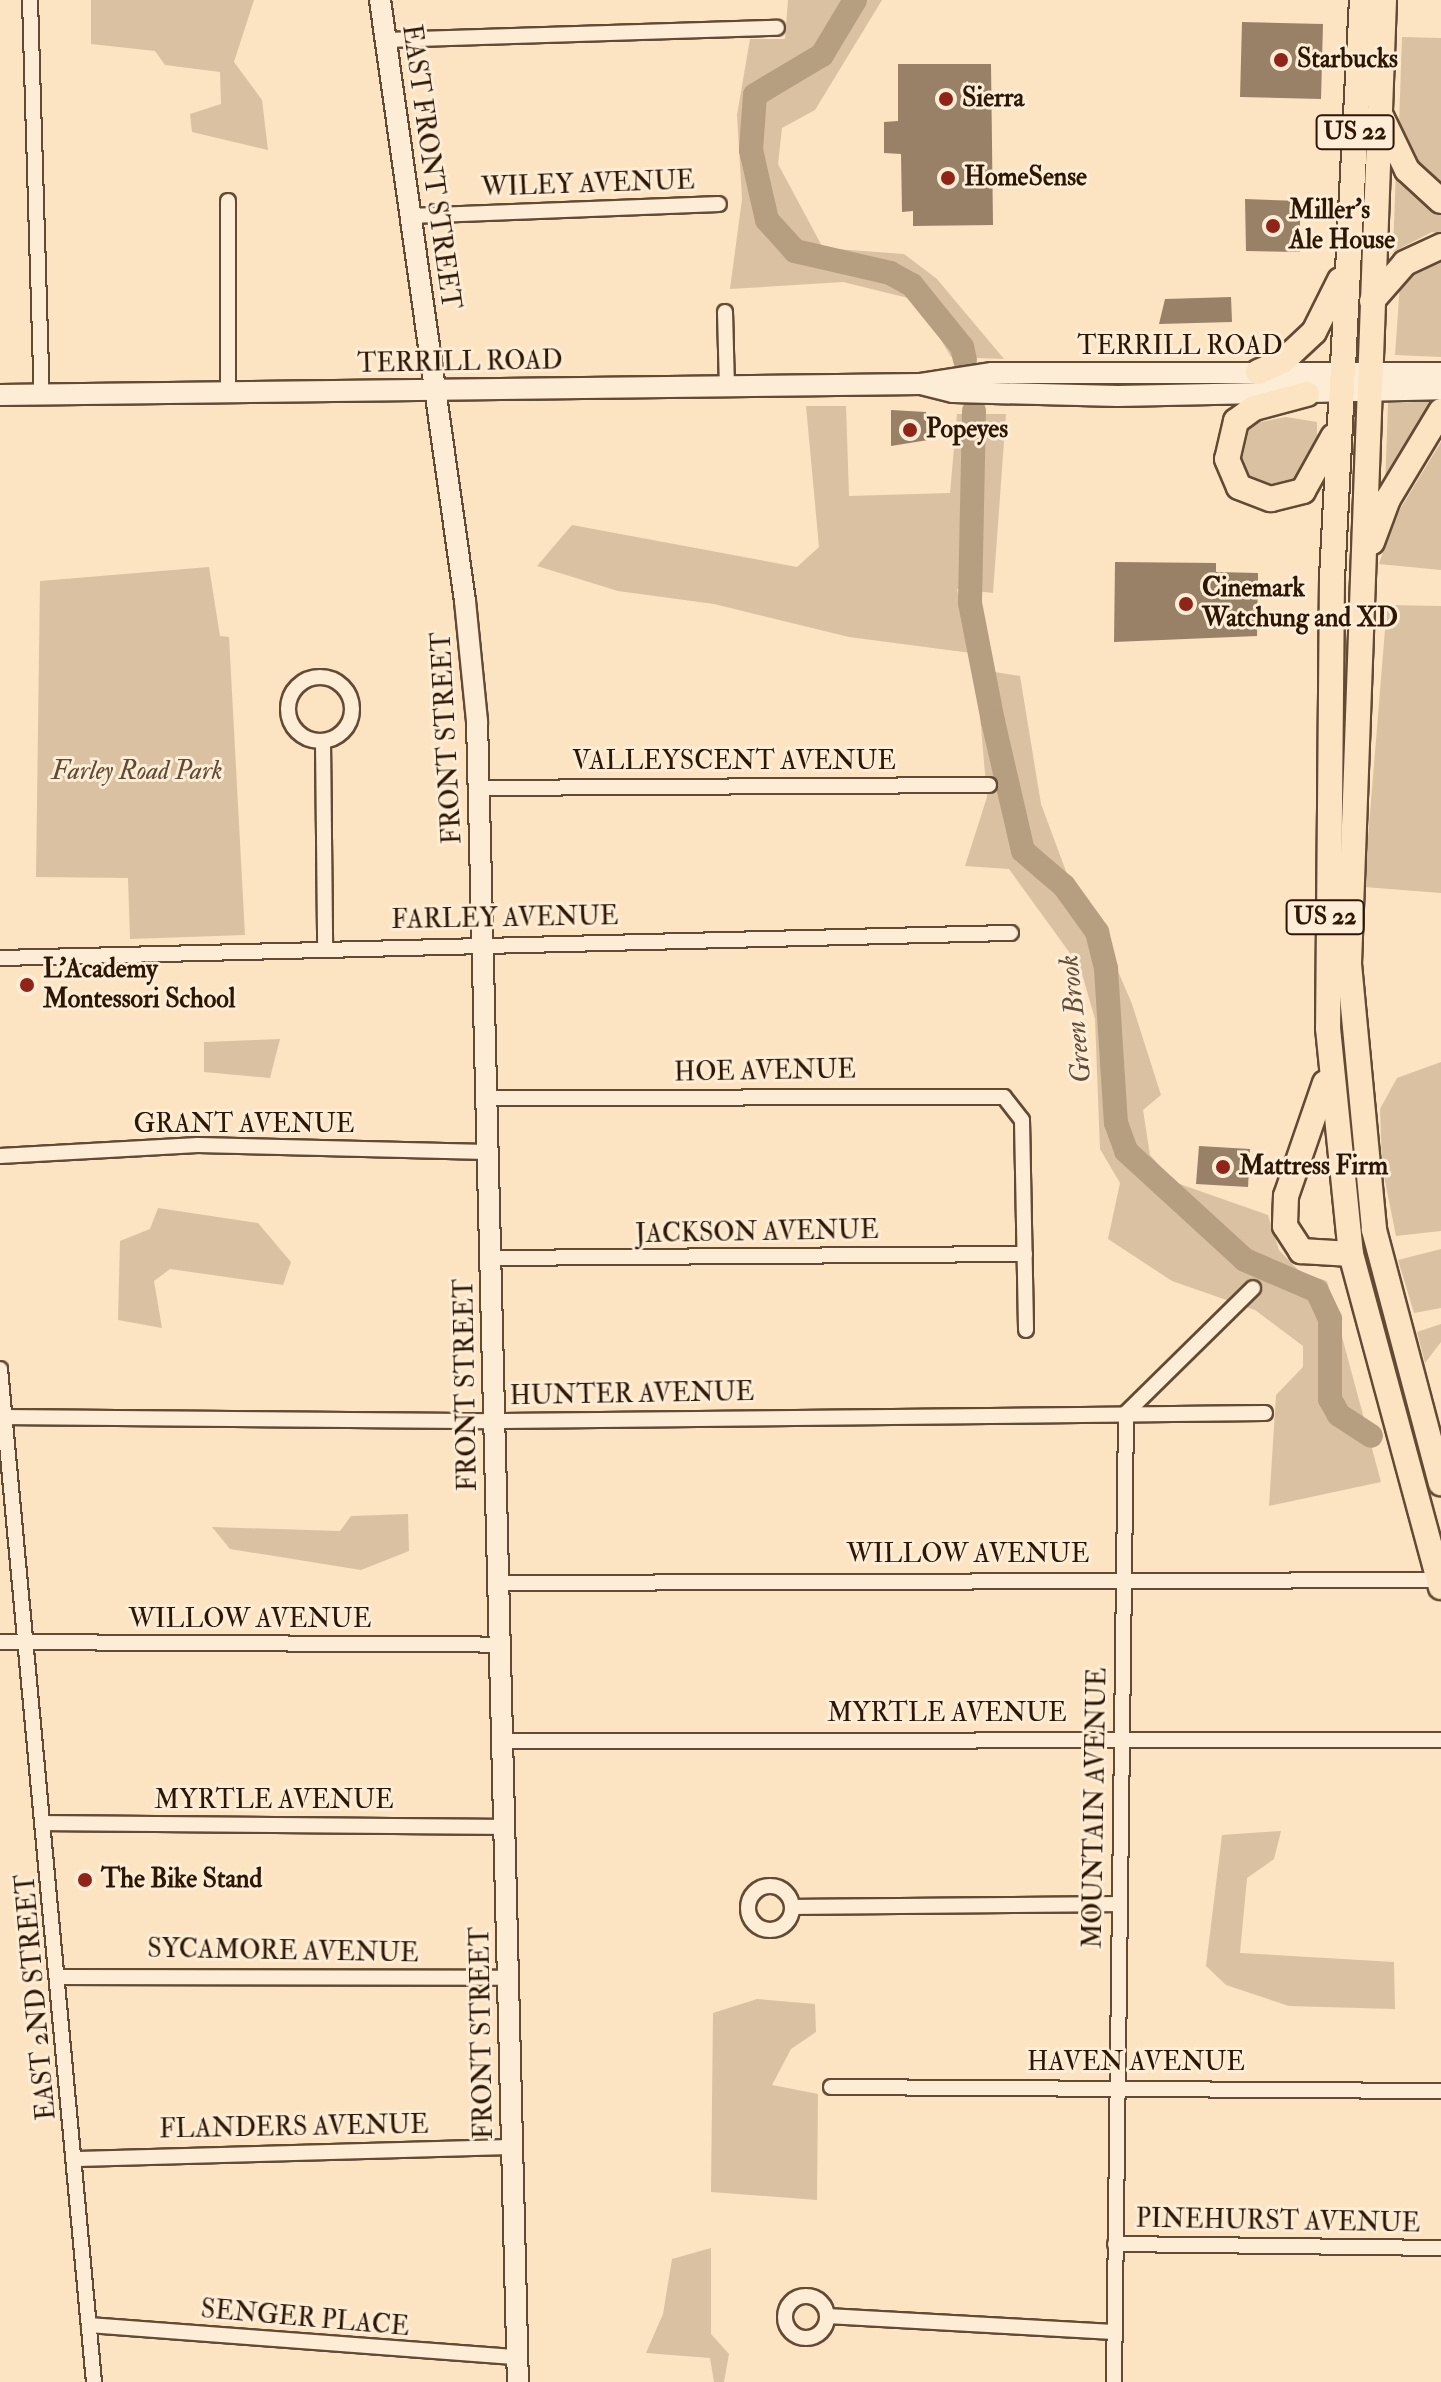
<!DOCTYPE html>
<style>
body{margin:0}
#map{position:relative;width:1441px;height:2382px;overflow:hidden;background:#fce4c2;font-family:"IM FELL Double Pica",serif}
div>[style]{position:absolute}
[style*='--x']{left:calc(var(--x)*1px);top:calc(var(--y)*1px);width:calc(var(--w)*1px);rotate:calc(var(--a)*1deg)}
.green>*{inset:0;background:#d9c1a2}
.river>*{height:24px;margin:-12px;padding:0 12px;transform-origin:12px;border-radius:12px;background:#b69e81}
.building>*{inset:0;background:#998167}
.roads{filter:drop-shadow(2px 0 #624a34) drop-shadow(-2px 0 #624a34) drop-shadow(0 2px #624a34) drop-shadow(0 -2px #624a34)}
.street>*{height:14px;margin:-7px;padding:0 7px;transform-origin:7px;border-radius:7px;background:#fdedd7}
.street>.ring{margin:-7px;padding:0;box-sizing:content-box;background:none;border:14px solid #fdedd7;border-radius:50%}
.secondary>*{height:20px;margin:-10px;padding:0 10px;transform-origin:10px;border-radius:10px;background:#fdedd7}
.highway>*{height:24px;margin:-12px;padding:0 12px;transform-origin:12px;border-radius:12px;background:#fce4c2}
.dots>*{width:22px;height:22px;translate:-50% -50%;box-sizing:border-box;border:4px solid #fdedd7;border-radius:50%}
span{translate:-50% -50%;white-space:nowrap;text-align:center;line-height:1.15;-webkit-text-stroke:6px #fdedd7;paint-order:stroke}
.shield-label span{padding:2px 6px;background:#fdedd7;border:2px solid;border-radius:6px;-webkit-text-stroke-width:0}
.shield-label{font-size:24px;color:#2e1604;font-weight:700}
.poi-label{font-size:26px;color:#2e1604;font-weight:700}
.left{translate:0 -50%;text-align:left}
.street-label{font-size:26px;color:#2e1604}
.park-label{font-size:26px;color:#614933;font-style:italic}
.water-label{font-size:28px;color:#644c36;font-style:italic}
</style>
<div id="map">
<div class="green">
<i style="clip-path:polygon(91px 0,254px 0,234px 62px,262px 100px,268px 150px,192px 132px,190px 114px,221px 104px,220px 72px,165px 65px,155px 51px,91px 44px)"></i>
<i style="clip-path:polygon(788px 0,882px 0,815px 110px,782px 128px,778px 164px,823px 248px,904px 254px,937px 279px,1004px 359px,951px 357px,924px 311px,908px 298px,843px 282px,730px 289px,742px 199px,737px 115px,750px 39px,785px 39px)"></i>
<i style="clip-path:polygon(1402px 37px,1441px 38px,1441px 182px,1420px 166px,1399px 125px)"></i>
<i style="clip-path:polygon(1396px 168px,1441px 212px,1441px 234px,1432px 232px,1393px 252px)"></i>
<i style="clip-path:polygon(1441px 258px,1441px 357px,1395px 355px,1400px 284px,1409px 267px)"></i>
<i style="clip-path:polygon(1440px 401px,1385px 489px,1388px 403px)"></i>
<i style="clip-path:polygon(806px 406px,846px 406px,849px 496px,950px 493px,957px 414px,1006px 414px,993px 593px,957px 589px,971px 653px,849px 637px,714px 604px,618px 591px,537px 566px,572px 525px,797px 567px,819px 547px)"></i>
<i style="clip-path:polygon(1286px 417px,1317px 422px,1317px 463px,1308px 478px,1275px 493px,1246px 482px,1235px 462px,1245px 425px)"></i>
<i style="clip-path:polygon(1441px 442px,1441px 570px,1379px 564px,1394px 519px)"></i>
<i style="clip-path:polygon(209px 567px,220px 636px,229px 637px,245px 935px,130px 939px,128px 878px,36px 877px,40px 581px)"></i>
<i style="clip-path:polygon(1387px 605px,1441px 606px,1441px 893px,1364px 887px)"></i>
<i style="clip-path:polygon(976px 669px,1020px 676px,1041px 804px,1067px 874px,1091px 908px,1132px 1004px,1161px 1095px,1143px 1110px,1150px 1155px,1174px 1182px,1268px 1215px,1279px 1250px,1300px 1272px,1327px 1281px,1381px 1482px,1269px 1506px,1276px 1395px,1303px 1367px,1303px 1346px,1255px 1310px,1172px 1281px,1108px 1239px,1120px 1183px,1100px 1149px,1095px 1019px,1080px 967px,1009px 869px,965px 866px,987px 797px)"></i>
<i style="clip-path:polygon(280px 1039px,270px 1078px,204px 1072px,204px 1042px)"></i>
<i style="clip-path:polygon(1441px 1062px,1441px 1231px,1396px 1236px,1382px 1166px,1380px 1109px,1397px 1078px)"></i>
<i style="clip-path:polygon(158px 1208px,258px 1223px,291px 1262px,283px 1285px,170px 1269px,154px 1281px,162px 1328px,118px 1320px,120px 1241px,150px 1229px)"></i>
<i style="clip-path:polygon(1441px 1249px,1441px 1308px,1414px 1313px,1398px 1260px)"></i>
<i style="clip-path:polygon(1441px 1324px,1441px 1342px,1425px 1363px,1417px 1332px)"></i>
<i style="clip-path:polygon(408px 1514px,409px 1551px,361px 1570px,230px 1549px,212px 1527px,340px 1531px,351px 1516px)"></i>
<i style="clip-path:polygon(1281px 1831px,1274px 1859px,1247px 1878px,1240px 1953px,1394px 1962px,1395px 2009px,1289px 2006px,1226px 1985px,1206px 1966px,1222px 1835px)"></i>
<i style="clip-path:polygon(757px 1999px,815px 2004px,816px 2032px,791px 2049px,772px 2085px,818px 2094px,817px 2200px,711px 2192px,713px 2013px)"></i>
<i style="clip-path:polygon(711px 2248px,711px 2334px,729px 2354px,724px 2382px,714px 2382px,710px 2358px,646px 2353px,663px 2314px,672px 2259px)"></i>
</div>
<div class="river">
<i style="--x:855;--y:0;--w:64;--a:121"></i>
<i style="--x:822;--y:55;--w:78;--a:149.2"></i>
<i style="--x:755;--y:95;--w:55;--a:94.2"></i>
<i style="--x:751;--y:150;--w:72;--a:77.1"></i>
<i style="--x:767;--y:220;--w:42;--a:47.9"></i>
<i style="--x:795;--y:251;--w:98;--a:13"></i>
<i style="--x:890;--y:273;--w:25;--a:29"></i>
<i style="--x:912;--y:285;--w:80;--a:51.1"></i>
<i style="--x:962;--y:347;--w:13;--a:77"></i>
<i style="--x:974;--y:411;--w:192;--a:91.2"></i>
<i style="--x:970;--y:603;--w:120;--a:79"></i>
<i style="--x:993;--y:721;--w:133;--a:77"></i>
<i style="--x:1023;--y:851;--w:54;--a:40.5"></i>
<i style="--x:1064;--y:886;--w:57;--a:54.3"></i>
<i style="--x:1097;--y:932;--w:38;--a:76"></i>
<i style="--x:1106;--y:969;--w:154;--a:86.3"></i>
<i style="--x:1116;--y:1123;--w:30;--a:70"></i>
<i style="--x:1126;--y:1151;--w:161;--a:42.5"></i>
<i style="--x:1245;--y:1260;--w:78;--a:23.3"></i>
<i style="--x:1317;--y:1291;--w:31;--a:65"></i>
<i style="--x:1330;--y:1319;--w:80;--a:90"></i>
<i style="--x:1330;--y:1399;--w:18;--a:61"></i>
<i style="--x:1339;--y:1415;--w:38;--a:33"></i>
</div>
<div class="building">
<i style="clip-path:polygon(1242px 22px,1323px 24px,1321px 99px,1240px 97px)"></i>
<i style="clip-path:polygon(898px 64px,991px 64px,993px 225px,913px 226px,913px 211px,902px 212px,901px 154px,884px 153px,884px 122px,898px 121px)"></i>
<i style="clip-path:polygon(1245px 199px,1300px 201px,1300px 252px,1246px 251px)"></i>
<i style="clip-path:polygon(1231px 297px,1232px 322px,1159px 324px,1165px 299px)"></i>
<i style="clip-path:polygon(891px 410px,926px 412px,928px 440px,891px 446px)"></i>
<i style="clip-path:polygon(1115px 562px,1216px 563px,1216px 572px,1258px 573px,1257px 636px,1114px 642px)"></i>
<i style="clip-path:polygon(1199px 1146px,1250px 1149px,1248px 1187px,1196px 1184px)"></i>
</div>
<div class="roads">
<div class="street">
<i style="--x:30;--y:0;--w:394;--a:88.3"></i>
<i style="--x:385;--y:40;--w:392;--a:-1.8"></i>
<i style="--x:410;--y:216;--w:309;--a:-2.2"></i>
<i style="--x:725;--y:312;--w:74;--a:88.5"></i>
<i style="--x:228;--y:392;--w:191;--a:-90"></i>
<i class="ring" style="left:288px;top:677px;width:50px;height:50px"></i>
<i style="--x:323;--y:741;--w:207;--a:89.4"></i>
<i style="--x:478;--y:788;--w:511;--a:-0.34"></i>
<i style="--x:0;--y:958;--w:1011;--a:-1.42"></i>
<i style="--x:486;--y:1098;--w:518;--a:-0.11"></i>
<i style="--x:1004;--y:1097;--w:29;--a:52"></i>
<i style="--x:1022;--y:1120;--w:210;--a:88.9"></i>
<i style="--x:0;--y:1156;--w:198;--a:-3.2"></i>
<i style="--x:198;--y:1145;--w:289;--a:1.4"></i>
<i style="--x:490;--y:1258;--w:535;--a:-0.43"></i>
<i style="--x:0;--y:1369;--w:1017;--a:84.7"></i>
<i style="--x:0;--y:1417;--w:494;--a:0.5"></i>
<i style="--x:494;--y:1421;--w:771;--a:-0.59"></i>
<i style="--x:498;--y:1583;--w:941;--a:-0.18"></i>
<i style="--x:0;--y:1642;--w:499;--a:0.3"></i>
<i style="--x:502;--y:1741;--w:939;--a:-0.06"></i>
<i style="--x:44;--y:1823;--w:460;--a:0.5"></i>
<i class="ring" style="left:748px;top:1886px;width:30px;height:30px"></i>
<i style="--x:793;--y:1907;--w:326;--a:-0.5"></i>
<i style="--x:58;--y:1977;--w:450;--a:0.1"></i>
<i style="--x:831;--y:2087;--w:610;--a:0.38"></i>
<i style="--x:76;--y:2159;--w:436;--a:-1.6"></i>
<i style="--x:1115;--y:2244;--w:326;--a:0.7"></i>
<i class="ring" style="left:785px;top:2296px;width:28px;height:28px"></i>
<i style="--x:827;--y:2316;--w:287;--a:3.2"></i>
<i style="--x:89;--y:2325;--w:429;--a:4.3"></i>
<i style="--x:1114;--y:2382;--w:969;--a:-89.29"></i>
<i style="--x:1126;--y:1413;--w:178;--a:-44.5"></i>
</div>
<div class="secondary">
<i style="--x:380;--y:0;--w:607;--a:81.95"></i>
<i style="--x:465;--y:601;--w:121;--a:84.3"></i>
<i style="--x:477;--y:721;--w:1662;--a:88.59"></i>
<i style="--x:921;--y:384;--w:72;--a:-8.8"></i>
<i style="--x:992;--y:373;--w:449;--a:0"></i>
<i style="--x:0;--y:395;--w:921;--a:-0.68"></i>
<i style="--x:921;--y:384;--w:33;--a:14"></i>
<i style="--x:953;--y:392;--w:165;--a:1.4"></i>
<i style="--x:1118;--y:396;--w:323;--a:-1.2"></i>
</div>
<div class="highway">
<i style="--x:1362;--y:0;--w:579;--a:92.97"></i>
<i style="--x:1332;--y:578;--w:450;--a:90.5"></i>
<i style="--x:1328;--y:1028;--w:227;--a:84.2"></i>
<i style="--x:1351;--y:1254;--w:345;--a:74.9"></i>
<i style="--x:1384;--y:0;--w:965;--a:92.08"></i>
<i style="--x:1349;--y:964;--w:267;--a:84.6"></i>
<i style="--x:1374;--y:1230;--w:262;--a:75.2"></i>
<i style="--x:1381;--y:116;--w:60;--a:64.3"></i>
<i style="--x:1407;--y:170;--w:46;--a:42.4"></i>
<i style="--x:1372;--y:301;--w:50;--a:-49"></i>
<i style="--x:1405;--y:263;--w:40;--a:-25"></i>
<i style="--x:1258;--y:372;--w:27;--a:-24"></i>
<i style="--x:1283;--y:361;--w:42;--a:-43.1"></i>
<i style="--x:1314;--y:332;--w:58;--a:-63.4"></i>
<i style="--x:1307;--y:394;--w:55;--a:165.2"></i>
<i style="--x:1254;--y:408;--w:22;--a:144"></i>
<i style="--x:1236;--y:421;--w:39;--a:103"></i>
<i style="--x:1227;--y:459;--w:30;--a:67"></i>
<i style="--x:1239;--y:487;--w:34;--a:21"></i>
<i style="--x:1271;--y:499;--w:33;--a:-14"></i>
<i style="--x:1303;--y:491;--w:62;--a:-60.9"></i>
<i style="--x:1372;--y:542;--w:46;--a:-69.6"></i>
<i style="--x:1388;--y:499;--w:103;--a:-58.9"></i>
<i style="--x:1325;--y:1083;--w:120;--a:109"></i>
<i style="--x:1286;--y:1196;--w:30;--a:92"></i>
<i style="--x:1285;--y:1226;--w:30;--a:57"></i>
<i style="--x:1301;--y:1251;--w:50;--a:3.4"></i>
</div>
</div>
<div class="dots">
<i style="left:1281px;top:60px;background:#8f2418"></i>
<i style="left:946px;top:99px;background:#8f2418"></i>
<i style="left:948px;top:178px;background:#8f2418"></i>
<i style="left:1273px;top:226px;background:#8f2418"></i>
<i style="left:910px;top:430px;background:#8f2418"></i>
<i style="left:1186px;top:604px;background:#8f2418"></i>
<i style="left:27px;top:985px;background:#8f2418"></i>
<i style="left:1223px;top:1167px;background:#8f2418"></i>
<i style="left:85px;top:1880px;background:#8f2418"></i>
</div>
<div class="shield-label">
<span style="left:1355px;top:132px">US 22</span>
<span style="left:1325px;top:917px">US 22</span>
</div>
<div class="poi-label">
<span class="left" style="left:1297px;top:60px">Starbucks</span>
<span class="left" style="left:962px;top:99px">Sierra</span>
<span class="left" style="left:964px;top:178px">HomeSense</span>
<span class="left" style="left:1289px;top:226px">Miller's<br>Ale House</span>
<span class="left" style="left:926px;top:430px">Popeyes</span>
<span class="left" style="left:1202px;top:604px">Cinemark<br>Watchung and XD</span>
<span class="left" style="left:43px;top:985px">L'Academy<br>Montessori School</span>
<span class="left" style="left:1239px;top:1167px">Mattress Firm</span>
<span class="left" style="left:101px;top:1880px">The Bike Stand</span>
</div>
<div class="street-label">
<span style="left:430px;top:167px;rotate:82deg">EAST FRONT STREET</span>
<span style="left:588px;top:185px;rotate:-2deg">WILEY AVENUE</span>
<span style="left:1180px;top:347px">TERRILL ROAD</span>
<span style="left:460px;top:363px;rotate:-1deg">TERRILL ROAD</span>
<span style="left:448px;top:738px;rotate:-93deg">FRONT STREET</span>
<span style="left:734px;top:762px">VALLEYSCENT AVENUE</span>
<span style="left:505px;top:919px;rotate:-1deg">FARLEY AVENUE</span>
<span style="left:765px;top:1072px;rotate:-1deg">HOE AVENUE</span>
<span style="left:244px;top:1125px">GRANT AVENUE</span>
<span style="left:757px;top:1233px;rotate:-1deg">JACKSON AVENUE</span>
<span style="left:467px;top:1385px;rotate:-91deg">FRONT STREET</span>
<span style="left:632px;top:1395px;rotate:-1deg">HUNTER AVENUE</span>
<span style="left:968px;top:1555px">WILLOW AVENUE</span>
<span style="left:250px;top:1620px">WILLOW AVENUE</span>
<span style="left:947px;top:1714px">MYRTLE AVENUE</span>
<span style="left:274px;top:1801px">MYRTLE AVENUE</span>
<span style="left:1096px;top:1808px;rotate:-89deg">MOUNTAIN AVENUE</span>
<span style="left:283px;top:1952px;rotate:1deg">SYCAMORE AVENUE</span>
<span style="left:37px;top:1997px;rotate:-95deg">EAST 2ND STREET</span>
<span style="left:483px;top:2033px;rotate:-91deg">FRONT STREET</span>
<span style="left:1136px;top:2063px">HAVEN AVENUE</span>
<span style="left:294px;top:2128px;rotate:-1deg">FLANDERS AVENUE</span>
<span style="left:1278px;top:2222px;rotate:1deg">PINEHURST AVENUE</span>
<span style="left:305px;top:2319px;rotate:5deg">SENGER PLACE</span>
</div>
<div class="park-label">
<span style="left:137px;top:772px">Farley Road Park</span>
</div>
<div class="water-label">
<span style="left:1076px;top:1019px;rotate:-96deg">Green Brook</span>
</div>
</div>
